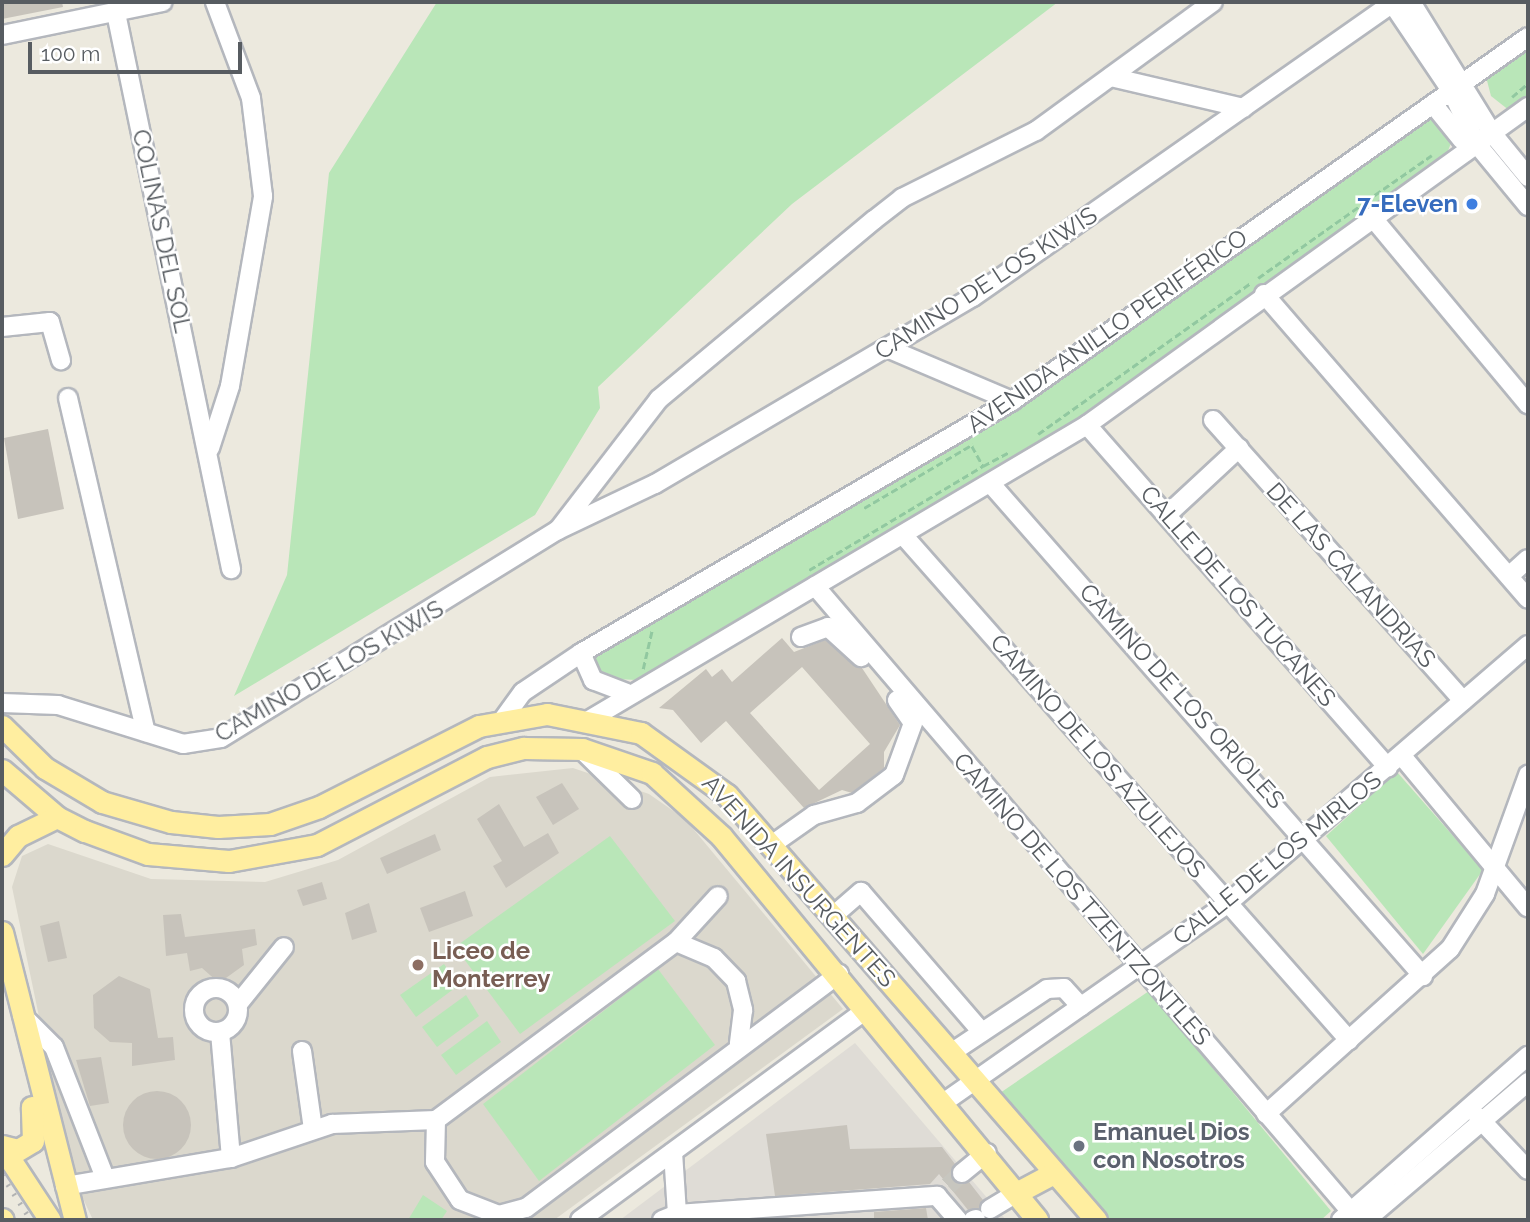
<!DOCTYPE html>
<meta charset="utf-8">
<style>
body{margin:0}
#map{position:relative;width:1530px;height:1222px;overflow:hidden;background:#ece9de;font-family:Raleway,sans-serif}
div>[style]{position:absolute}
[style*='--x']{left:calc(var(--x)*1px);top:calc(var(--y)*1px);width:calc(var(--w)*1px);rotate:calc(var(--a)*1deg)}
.industrial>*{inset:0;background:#dfdcd6}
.education>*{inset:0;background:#dbd8cd}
.green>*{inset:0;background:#b9e6b8}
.building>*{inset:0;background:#c7c3bb}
.round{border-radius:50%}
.minor-tunnel>*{height:18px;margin-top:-9px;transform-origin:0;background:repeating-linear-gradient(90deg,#c7c6bf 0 18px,transparent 0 27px)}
.path>*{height:2.5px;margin-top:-1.25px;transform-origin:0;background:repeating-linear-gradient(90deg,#91c8a0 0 7px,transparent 0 10.5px)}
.roads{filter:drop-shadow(2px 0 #b4b7bd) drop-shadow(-2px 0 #b4b7bd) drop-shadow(0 2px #b4b7bd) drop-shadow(0 -2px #b4b7bd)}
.minor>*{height:18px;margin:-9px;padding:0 9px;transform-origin:9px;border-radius:9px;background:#fff}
.minor>.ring{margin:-9px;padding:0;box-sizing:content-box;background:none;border:18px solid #fff;border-radius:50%}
.major>*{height:21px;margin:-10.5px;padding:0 10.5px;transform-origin:10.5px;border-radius:10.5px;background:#ffeea0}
.rail>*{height:4.5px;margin-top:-2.25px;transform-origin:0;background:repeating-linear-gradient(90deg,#b1b2b2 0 2px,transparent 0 11px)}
.dots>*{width:19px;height:19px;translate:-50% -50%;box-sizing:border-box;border:4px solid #fff;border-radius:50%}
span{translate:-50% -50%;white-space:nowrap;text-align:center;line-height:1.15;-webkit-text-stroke:5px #fff;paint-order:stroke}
.shop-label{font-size:24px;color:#366cbe;font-weight:700}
.right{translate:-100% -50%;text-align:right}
.street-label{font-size:24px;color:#575c61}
.education-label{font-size:24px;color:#785e54;font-weight:700}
.left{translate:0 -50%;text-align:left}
.worship-label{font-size:24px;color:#5b616d;font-weight:700}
.frame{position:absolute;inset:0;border:4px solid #575c61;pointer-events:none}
.scale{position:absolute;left:28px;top:42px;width:214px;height:32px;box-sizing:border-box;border:4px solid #575c61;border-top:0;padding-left:9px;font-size:21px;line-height:24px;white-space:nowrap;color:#575c61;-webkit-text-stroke:5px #fff;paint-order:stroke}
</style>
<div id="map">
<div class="industrial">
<i style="clip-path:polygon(855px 1043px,1006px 1220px,620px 1220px)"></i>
</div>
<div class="education">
<i style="clip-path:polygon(573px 768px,649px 794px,685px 819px,843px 1009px,554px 1220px,93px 1220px,72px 1175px,12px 887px,22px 856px,48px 844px,151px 879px,265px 882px,338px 860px,490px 777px)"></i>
</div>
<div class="green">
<i style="clip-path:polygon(437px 2px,1058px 2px,792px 204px,598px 387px,600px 408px,535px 515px,234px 696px,287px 575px,329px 173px)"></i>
<i style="clip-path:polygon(1528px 43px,1528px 100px,1510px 111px,1491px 96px,1485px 73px)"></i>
<i style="clip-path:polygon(1426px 117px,1445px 122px,1453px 138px,1446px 156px,1090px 412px,636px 680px,599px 678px,588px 655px,998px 419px)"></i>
<i style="clip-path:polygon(1397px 772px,1483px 870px,1423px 954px,1326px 836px)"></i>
<i style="clip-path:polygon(610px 836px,675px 921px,520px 1034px,455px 947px)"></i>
<i style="clip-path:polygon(444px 964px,459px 985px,416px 1017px,400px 995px)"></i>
<i style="clip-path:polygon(658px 969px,715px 1045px,539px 1181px,483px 1104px)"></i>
<i style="clip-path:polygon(1149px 991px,1331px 1211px,1321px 1220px,1108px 1220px,1000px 1093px)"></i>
<i style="clip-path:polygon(466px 995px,479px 1016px,437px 1047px,422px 1027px)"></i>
<i style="clip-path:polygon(487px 1021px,501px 1042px,456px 1075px,441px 1055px)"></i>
<i style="clip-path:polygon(423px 1195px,447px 1211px,441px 1220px,408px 1220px)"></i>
</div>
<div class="building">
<i style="clip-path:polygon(2px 2px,62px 2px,63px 7px,2px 19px)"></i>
<i style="clip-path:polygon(48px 429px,64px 509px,18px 519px,4px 438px)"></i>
<i style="clip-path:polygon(evenodd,782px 638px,794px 652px,825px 640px,862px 668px,900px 725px,884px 752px,884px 768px,852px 793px,842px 790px,804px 808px,726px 721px,701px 743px,673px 710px,659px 708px,706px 669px,712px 677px,722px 669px,732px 682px,782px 638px,802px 667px,870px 744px,819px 790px,750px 713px,802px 667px)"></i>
<i style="clip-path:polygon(562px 783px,579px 809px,553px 825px,536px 797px)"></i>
<i style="clip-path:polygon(499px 804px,524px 847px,548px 833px,559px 853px,506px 888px,493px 866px,502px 861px,477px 819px)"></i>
<i style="clip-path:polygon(435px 834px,441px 850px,387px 874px,380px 858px)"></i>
<i style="clip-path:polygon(322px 882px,327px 899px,303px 906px,297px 890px)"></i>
<i style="clip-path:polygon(465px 891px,473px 916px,429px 932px,420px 908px)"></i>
<i style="clip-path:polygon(369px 903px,377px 932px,352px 940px,345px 913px)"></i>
<i style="clip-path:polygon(181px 914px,185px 937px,255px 929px,257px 945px,242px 949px,244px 965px,219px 983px,202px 968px,190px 971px,187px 953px,166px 956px,163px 915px)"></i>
<i style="clip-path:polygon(59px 921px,67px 958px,48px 962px,40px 926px)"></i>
<i style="clip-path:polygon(119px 976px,150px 989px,158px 1038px,173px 1037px,175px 1060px,132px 1066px,132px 1043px,110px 1042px,94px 1028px,93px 995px)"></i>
<i style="clip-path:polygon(101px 1057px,109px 1103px,90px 1106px,76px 1060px)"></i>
<i class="round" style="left:123px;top:1091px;width:68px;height:68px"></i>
<i style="clip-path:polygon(847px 1125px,850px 1149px,942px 1147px,955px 1164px,954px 1181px,969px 1182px,983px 1200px,979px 1208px,968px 1210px,939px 1174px,930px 1184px,775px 1196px,766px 1134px)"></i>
<i style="clip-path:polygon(926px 1208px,928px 1220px,874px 1220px,874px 1212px)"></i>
</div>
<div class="minor-tunnel">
<i style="--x:948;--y:1186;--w:19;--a:-43"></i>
</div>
<div class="path">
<i style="--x:1512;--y:97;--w:21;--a:-41"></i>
<i style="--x:1366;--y:201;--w:80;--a:-34.9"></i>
<i style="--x:1258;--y:278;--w:126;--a:-35.3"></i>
<i style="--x:1038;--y:434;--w:262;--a:-35.4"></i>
<i style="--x:972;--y:446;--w:23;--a:61"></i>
<i style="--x:983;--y:466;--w:30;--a:-28"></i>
<i style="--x:864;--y:508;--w:126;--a:-30.4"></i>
<i style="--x:809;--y:570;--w:203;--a:-30.9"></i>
<i style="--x:643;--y:669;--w:40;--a:-77"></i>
</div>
<div class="roads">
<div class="minor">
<i style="--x:1411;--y:2;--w:154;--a:58.3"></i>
<i style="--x:1492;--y:133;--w:57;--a:50.7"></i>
<i style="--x:1392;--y:3;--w:107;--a:56"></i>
<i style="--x:1452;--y:92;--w:56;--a:64.8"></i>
<i style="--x:1476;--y:143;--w:82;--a:50.5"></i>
<i style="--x:116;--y:13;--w:568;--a:78.31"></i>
<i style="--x:2;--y:35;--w:164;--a:-11.6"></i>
<i style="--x:1111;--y:77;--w:136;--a:13.2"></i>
<i style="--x:1433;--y:104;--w:46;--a:51.1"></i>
<i style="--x:1372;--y:217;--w:244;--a:50.2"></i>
<i style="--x:1264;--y:294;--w:403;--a:49.1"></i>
<i style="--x:2;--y:327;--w:48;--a:-5.9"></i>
<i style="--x:50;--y:322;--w:40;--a:74"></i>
<i style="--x:887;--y:348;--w:136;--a:23"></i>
<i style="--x:68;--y:398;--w:343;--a:76.9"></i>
<i style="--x:1213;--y:420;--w:376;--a:48.3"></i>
<i style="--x:1087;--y:425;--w:456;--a:48.7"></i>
<i style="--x:210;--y:448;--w:65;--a:-72.1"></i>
<i style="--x:230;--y:386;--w:193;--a:-80.1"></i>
<i style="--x:263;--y:196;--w:99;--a:-97"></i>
<i style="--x:251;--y:98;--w:103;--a:-110.6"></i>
<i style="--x:991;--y:484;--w:655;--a:48.72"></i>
<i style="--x:1168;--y:514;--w:97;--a:-42.9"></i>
<i style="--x:558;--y:530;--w:165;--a:-52.4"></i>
<i style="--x:659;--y:399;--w:280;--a:-39.8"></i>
<i style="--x:874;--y:220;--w:36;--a:-38"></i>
<i style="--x:902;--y:198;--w:150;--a:-26.6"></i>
<i style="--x:1036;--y:131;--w:219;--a:-36.1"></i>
<i style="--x:903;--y:535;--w:674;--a:48.55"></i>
<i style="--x:1509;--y:576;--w:25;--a:-42"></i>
<i style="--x:815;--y:586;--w:835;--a:49.42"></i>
<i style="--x:801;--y:637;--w:29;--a:-20"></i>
<i style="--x:828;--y:627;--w:45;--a:42.3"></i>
<i style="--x:581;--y:653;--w:30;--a:66"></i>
<i style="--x:593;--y:680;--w:36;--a:21"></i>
<i style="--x:2;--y:703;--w:56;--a:2"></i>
<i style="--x:58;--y:705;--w:131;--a:17.3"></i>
<i style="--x:183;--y:744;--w:38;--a:-9"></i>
<i style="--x:221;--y:738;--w:396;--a:-31.7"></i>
<i style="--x:558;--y:530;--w:107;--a:-25.4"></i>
<i style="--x:655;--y:484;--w:369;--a:-30.5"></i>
<i style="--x:973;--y:297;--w:514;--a:-35.02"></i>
<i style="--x:589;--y:720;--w:579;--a:-30.64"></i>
<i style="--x:1087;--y:425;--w:544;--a:-35.79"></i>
<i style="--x:501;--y:722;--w:37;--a:-54"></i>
<i style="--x:523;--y:692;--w:70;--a:-33.9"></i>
<i style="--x:581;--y:653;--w:499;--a:-30.3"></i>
<i style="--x:1012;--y:401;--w:631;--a:-35.2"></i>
<i style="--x:582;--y:750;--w:70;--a:44.4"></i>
<i style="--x:1402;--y:756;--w:197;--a:50.3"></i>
<i style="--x:770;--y:846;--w:54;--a:-35.2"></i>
<i style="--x:814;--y:815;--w:45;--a:-15.6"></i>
<i style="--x:857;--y:803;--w:46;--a:-37.1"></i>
<i style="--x:894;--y:775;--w:55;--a:-69.9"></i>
<i style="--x:913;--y:723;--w:28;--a:-125"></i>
<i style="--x:833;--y:916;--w:37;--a:-41"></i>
<i style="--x:861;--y:892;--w:185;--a:49.2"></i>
<i style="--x:676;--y:942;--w:41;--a:22.8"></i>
<i style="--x:714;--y:958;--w:32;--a:46"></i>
<i style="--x:736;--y:981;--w:30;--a:76"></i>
<i style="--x:743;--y:1010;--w:34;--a:97"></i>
<i class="ring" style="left:194px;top:988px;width:26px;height:26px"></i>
<i style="--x:238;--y:1004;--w:73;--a:-51.1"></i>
<i style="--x:22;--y:1015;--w:45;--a:45"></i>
<i style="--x:54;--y:1047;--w:141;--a:68.7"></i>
<i style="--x:302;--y:1051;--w:79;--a:82"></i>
<i style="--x:951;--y:1053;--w:115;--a:-33.7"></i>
<i style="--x:1047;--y:989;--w:17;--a:-3"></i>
<i style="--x:1064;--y:988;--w:25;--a:48"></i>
<i style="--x:943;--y:1103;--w:347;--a:-35"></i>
<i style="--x:1227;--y:904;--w:397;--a:-40.7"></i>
<i style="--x:1266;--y:1114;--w:247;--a:-41.9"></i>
<i style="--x:1450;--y:949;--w:65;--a:-57.5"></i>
<i style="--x:1485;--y:894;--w:127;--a:-70.1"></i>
<i style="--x:1478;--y:1117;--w:73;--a:46.7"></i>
<i style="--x:436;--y:1120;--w:42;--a:91.4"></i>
<i style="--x:435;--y:1162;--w:45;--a:56.7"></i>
<i style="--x:460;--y:1200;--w:42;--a:21"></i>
<i style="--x:499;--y:1215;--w:28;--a:-15"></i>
<i style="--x:526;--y:1208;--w:391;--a:-36.8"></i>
<i style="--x:673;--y:1152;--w:62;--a:86.3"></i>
<i style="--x:231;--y:1158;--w:107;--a:-18.6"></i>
<i style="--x:332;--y:1124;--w:104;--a:-2.2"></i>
<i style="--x:436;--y:1120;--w:299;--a:-36.6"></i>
<i style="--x:676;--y:942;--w:62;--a:-47.6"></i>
<i style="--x:962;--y:1173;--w:32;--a:-39"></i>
<i style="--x:65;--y:1186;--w:168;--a:-9.6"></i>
<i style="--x:231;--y:1158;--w:126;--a:-95"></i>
<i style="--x:990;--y:1209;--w:33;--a:-31"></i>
<i style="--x:580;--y:1220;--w:353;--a:-36.3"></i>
<i style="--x:662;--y:1220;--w:16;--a:-22"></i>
<i style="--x:677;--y:1214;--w:261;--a:-4"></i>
<i style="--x:937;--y:1196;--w:32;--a:49"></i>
<i style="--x:973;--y:1220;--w:3;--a:-18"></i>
<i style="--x:1341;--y:1220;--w:249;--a:-41.3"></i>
<i style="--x:1366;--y:1220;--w:213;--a:-40.4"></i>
</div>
<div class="major">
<i style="--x:2;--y:726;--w:60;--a:44.3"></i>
<i style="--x:45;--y:768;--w:66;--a:30.8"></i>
<i style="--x:102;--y:802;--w:72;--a:16.2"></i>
<i style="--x:171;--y:822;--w:47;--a:6.1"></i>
<i style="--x:218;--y:827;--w:52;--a:-3.3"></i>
<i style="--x:270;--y:824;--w:52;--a:-19.1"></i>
<i style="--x:319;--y:807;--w:179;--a:-26.9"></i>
<i style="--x:479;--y:726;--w:69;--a:-10"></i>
<i style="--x:547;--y:714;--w:96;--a:11.4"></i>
<i style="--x:641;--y:733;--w:106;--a:35.8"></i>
<i style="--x:727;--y:795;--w:563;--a:49.03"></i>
<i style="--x:2;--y:770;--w:72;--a:40.5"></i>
<i style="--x:57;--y:817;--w:31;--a:27"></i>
<i style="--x:85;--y:831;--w:67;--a:20.1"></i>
<i style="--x:148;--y:854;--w:81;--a:4.9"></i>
<i style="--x:229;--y:861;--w:89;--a:-10.3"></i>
<i style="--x:317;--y:845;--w:191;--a:-27.4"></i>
<i style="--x:487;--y:757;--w:38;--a:-14"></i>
<i style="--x:524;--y:748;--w:58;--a:1"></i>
<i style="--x:582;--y:749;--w:74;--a:18.9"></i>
<i style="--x:652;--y:773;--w:93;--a:42.4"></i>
<i style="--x:721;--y:836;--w:497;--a:50.5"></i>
<i style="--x:2;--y:855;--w:25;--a:-50"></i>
<i style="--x:18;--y:836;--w:43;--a:-26"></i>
<i style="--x:2;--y:932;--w:297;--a:75.8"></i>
<i style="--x:2;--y:1146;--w:16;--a:14"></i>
<i style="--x:18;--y:1150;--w:17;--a:-31"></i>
<i style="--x:33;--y:1141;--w:34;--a:-92"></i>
<i style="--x:2;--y:1147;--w:87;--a:56.7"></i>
<i style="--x:1018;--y:1192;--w:40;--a:-28"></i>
<i style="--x:2;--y:1219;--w:1;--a:45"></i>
</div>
</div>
<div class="rail">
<i style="--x:2;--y:1175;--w:54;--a:57.2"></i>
</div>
<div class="dots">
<i style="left:1472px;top:204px;background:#3f7fe0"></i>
<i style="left:418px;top:965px;background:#8d6e63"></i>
<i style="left:1079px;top:1146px;background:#6b7280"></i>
</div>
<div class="shop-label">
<span class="right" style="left:1458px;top:204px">7-Eleven</span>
</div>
<div class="street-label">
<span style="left:162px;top:231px;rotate:78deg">COLINAS DEL SOL</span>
<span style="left:986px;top:283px;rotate:-33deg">CAMINO DE LOS KIWIS</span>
<span style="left:1107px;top:331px;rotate:-35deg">AVENIDA ANILLO PERIFÉRICO</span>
<span style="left:1351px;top:575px;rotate:48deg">DE LAS CALANDRIAS</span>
<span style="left:1238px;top:596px;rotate:49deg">CALLE DE LOS TUCANES</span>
<span style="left:329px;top:671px;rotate:-30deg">CAMINO DE LOS KIWIS</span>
<span style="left:1182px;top:696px;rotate:48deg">CAMINO DE LOS ORIOLES</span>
<span style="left:1098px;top:756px;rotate:49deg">CAMINO DE LOS AZULEJOS</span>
<span style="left:1277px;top:858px;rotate:-39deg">CALLE DE LOS MIRLOS</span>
<span style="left:799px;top:881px;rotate:48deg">AVENIDA INSURGENTES</span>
<span style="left:1082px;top:899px;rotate:49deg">CAMINO DE LOS TZENTZONTLES</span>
</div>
<div class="education-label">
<span class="left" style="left:432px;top:965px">Liceo de<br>Monterrey</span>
</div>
<div class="worship-label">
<span class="left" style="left:1093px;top:1146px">Emanuel Dios<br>con Nosotros</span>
</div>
<div class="frame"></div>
<div class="scale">100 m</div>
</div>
